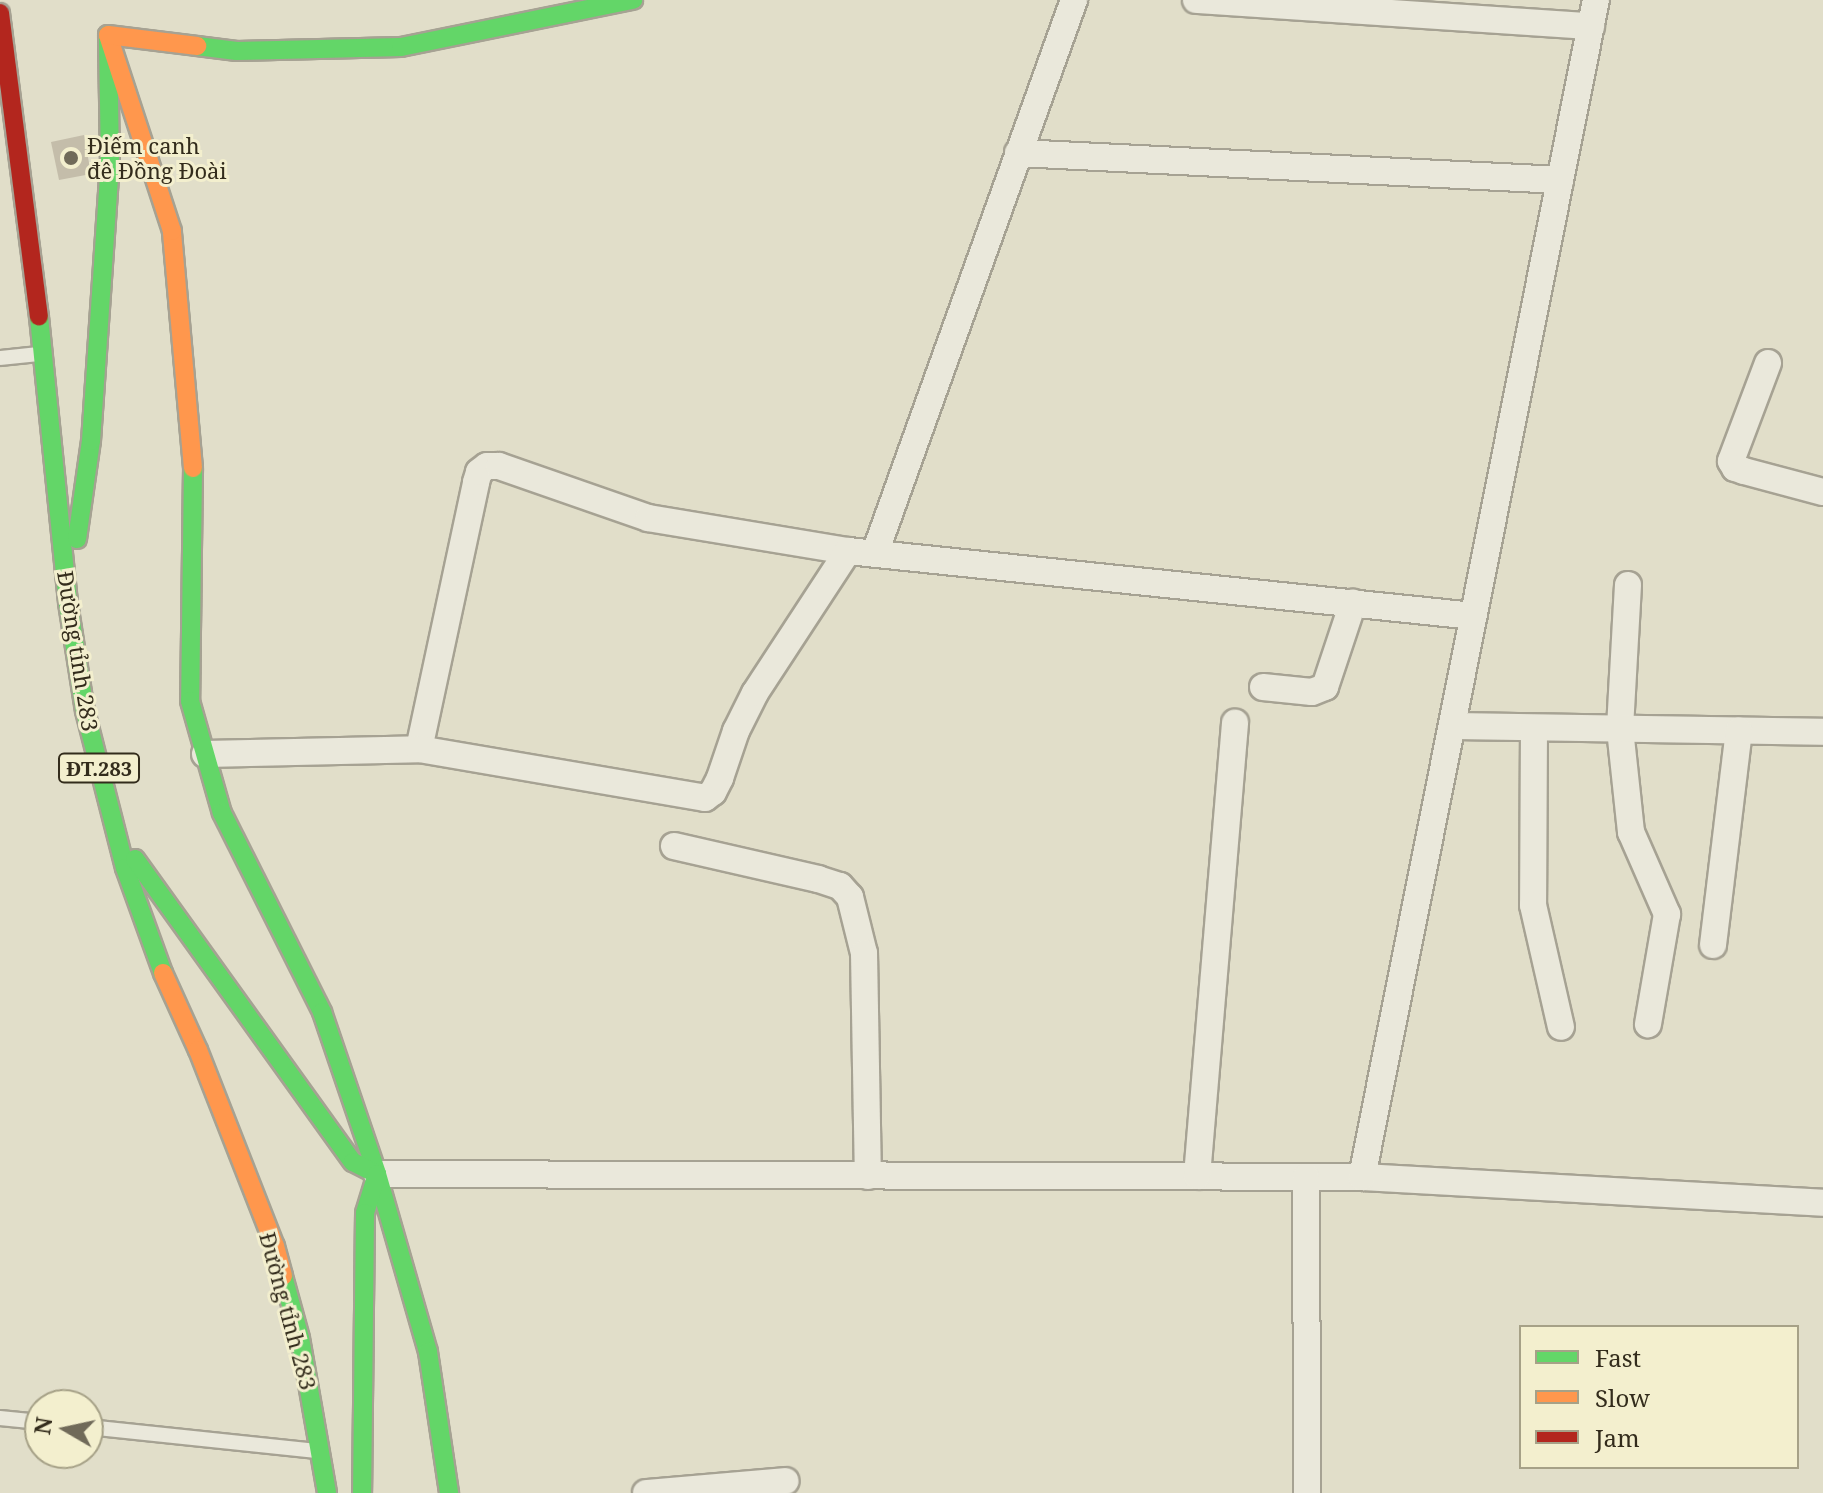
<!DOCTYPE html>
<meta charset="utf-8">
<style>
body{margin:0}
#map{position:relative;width:1823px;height:1493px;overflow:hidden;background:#e1dec9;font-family:"Noto Serif",serif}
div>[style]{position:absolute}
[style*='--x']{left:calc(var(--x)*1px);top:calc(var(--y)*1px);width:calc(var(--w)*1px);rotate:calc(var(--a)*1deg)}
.building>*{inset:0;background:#c4bdaa}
.roads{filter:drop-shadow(2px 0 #a6a293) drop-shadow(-2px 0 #a6a293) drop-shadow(0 2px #a6a293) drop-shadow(0 -2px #a6a293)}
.lane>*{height:14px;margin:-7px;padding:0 7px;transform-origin:7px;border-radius:7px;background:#eae8db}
.street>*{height:26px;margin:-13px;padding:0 13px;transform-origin:13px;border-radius:13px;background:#eae8db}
.fast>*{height:18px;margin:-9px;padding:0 9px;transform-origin:9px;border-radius:9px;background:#63d668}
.slow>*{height:18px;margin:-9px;padding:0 9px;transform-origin:9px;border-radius:9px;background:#ff974d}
.jam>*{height:18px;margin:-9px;padding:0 9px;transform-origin:9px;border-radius:9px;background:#b3261e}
.dots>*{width:22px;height:22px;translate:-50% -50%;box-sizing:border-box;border:4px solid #f3efce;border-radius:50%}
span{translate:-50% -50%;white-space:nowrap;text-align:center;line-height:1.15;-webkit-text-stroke:6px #f3efce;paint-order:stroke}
.shield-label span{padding:2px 6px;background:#f3efce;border:2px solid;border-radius:6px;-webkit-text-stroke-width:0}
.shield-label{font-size:20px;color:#332c1c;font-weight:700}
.poi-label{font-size:22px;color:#332c1c}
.left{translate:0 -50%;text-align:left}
.street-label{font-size:22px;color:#332c1c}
.legend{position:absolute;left:1519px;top:1325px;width:280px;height:144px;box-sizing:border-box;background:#f3efce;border:2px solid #a6a187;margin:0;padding:10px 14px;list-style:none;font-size:24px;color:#332c1c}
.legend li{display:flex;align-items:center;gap:16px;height:40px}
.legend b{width:40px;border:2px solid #a6a187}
.north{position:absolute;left:24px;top:1389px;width:80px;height:80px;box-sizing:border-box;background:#f3efce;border:2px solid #a6a187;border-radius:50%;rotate:279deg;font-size:22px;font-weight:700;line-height:32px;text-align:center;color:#332c1c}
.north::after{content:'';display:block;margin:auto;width:28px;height:36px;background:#706a59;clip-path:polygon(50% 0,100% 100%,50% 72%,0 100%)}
</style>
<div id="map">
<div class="building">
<i style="clip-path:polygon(84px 135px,91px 174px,59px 180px,51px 142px)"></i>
</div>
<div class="roads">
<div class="lane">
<i style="--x:0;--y:358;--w:39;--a:-6"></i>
<i style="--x:0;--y:1418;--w:40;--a:5.7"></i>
<i style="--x:88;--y:1427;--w:230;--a:6"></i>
</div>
<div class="street">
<i style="--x:1196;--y:0;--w:396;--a:3.8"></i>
<i style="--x:1018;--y:153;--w:543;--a:2.85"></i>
<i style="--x:1768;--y:363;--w:105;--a:110.7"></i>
<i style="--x:1731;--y:461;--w:8;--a:60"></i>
<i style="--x:1735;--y:468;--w:9;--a:18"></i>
<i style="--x:1744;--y:471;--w:82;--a:14.9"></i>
<i style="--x:875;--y:553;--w:588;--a:-70.21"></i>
<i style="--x:1628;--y:585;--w:144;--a:93.2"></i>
<i style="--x:1620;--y:729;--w:104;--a:83.9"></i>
<i style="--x:1631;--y:832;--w:90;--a:66.3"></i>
<i style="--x:1667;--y:914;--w:112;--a:99.8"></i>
<i style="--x:1263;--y:687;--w:49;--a:5.8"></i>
<i style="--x:1312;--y:692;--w:14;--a:-21"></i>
<i style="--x:1325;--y:687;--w:89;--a:-71.6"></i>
<i style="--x:1452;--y:726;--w:371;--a:0.9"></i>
<i style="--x:1534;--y:728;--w:177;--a:90.3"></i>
<i style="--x:1533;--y:905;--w:125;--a:77.1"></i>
<i style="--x:419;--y:749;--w:273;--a:-77.9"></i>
<i style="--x:476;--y:482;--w:10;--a:-73"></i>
<i style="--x:479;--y:472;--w:10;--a:-37"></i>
<i style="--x:487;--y:466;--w:12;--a:0"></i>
<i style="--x:499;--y:466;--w:158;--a:19.2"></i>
<i style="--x:648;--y:518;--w:203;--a:9.4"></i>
<i style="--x:848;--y:551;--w:629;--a:5.93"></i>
<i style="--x:205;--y:754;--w:214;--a:-1.3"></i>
<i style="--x:419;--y:749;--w:290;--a:9.7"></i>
<i style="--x:705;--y:798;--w:10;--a:-37"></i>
<i style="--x:713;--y:792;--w:16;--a:-63"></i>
<i style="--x:720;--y:778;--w:50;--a:-71.2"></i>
<i style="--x:736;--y:731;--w:42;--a:-63.4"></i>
<i style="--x:755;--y:693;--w:170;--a:-56.8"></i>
<i style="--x:674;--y:846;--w:148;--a:12.9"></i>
<i style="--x:818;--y:879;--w:23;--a:18"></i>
<i style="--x:840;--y:886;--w:15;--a:48"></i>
<i style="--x:850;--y:897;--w:58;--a:76"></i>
<i style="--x:864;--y:953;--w:223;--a:89"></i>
<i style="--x:1713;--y:945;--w:216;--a:-83.1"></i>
<i style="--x:377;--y:1174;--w:985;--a:0.17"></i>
<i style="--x:1362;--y:1177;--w:462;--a:3.2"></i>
<i style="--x:1197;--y:1176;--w:455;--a:-85.2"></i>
<i style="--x:1306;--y:1177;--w:316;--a:89.8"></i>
<i style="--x:1362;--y:1177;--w:1200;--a:-78.76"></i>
<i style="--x:646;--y:1493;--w:140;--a:-4.9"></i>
</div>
<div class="fast">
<i style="--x:197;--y:46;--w:40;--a:7.1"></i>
<i style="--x:237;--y:51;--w:164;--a:-1.4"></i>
<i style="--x:401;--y:47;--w:237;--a:-11.5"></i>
<i style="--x:39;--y:317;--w:287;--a:84.2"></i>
<i style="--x:68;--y:603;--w:109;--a:81.1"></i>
<i style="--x:85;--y:711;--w:162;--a:75.7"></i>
<i style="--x:125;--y:868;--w:112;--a:70.1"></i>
<i style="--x:193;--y:468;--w:233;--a:90.7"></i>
<i style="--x:190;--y:701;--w:116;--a:74.1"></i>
<i style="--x:222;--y:813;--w:223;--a:63.3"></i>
<i style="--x:322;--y:1012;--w:171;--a:71.2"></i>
<i style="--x:377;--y:1174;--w:185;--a:74"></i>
<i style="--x:428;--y:1352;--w:143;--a:81.5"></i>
<i style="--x:77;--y:539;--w:99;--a:-81.9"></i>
<i style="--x:91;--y:441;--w:277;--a:-86.1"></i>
<i style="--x:110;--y:165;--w:130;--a:-90.9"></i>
<i style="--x:135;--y:859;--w:373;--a:54.3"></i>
<i style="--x:353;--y:1162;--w:27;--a:27"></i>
<i style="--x:377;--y:1174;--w:41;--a:107.1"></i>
<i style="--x:365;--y:1213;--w:280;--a:90.6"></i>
<i style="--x:283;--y:1276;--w:64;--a:74.7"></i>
<i style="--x:300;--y:1338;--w:157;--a:80.1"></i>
</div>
<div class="slow">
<i style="--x:193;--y:468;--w:238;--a:-95.1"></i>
<i style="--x:172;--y:231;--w:206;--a:-108.1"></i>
<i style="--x:108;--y:35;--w:90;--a:7"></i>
<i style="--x:163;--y:973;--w:85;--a:65.6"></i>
<i style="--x:198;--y:1050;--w:211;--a:68.6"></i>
<i style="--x:275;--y:1246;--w:31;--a:75"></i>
</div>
<div class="jam">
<i style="--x:0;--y:13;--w:306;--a:82.7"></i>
</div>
</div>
<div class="dots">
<i style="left:71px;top:158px;background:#706a59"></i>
</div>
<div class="shield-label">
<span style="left:99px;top:768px">ĐT.283</span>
</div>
<div class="poi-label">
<span class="left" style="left:87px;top:158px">Điếm canh<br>đê Đồng Đoài</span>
</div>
<div class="street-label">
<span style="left:78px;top:651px;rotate:81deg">Đường tỉnh 283</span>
<span style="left:288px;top:1311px;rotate:75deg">Đường tỉnh 283</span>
</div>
<ul class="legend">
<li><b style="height:10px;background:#63d668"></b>Fast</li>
<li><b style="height:10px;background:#ff974d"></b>Slow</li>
<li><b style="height:10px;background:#b3261e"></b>Jam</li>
</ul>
<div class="north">N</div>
</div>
